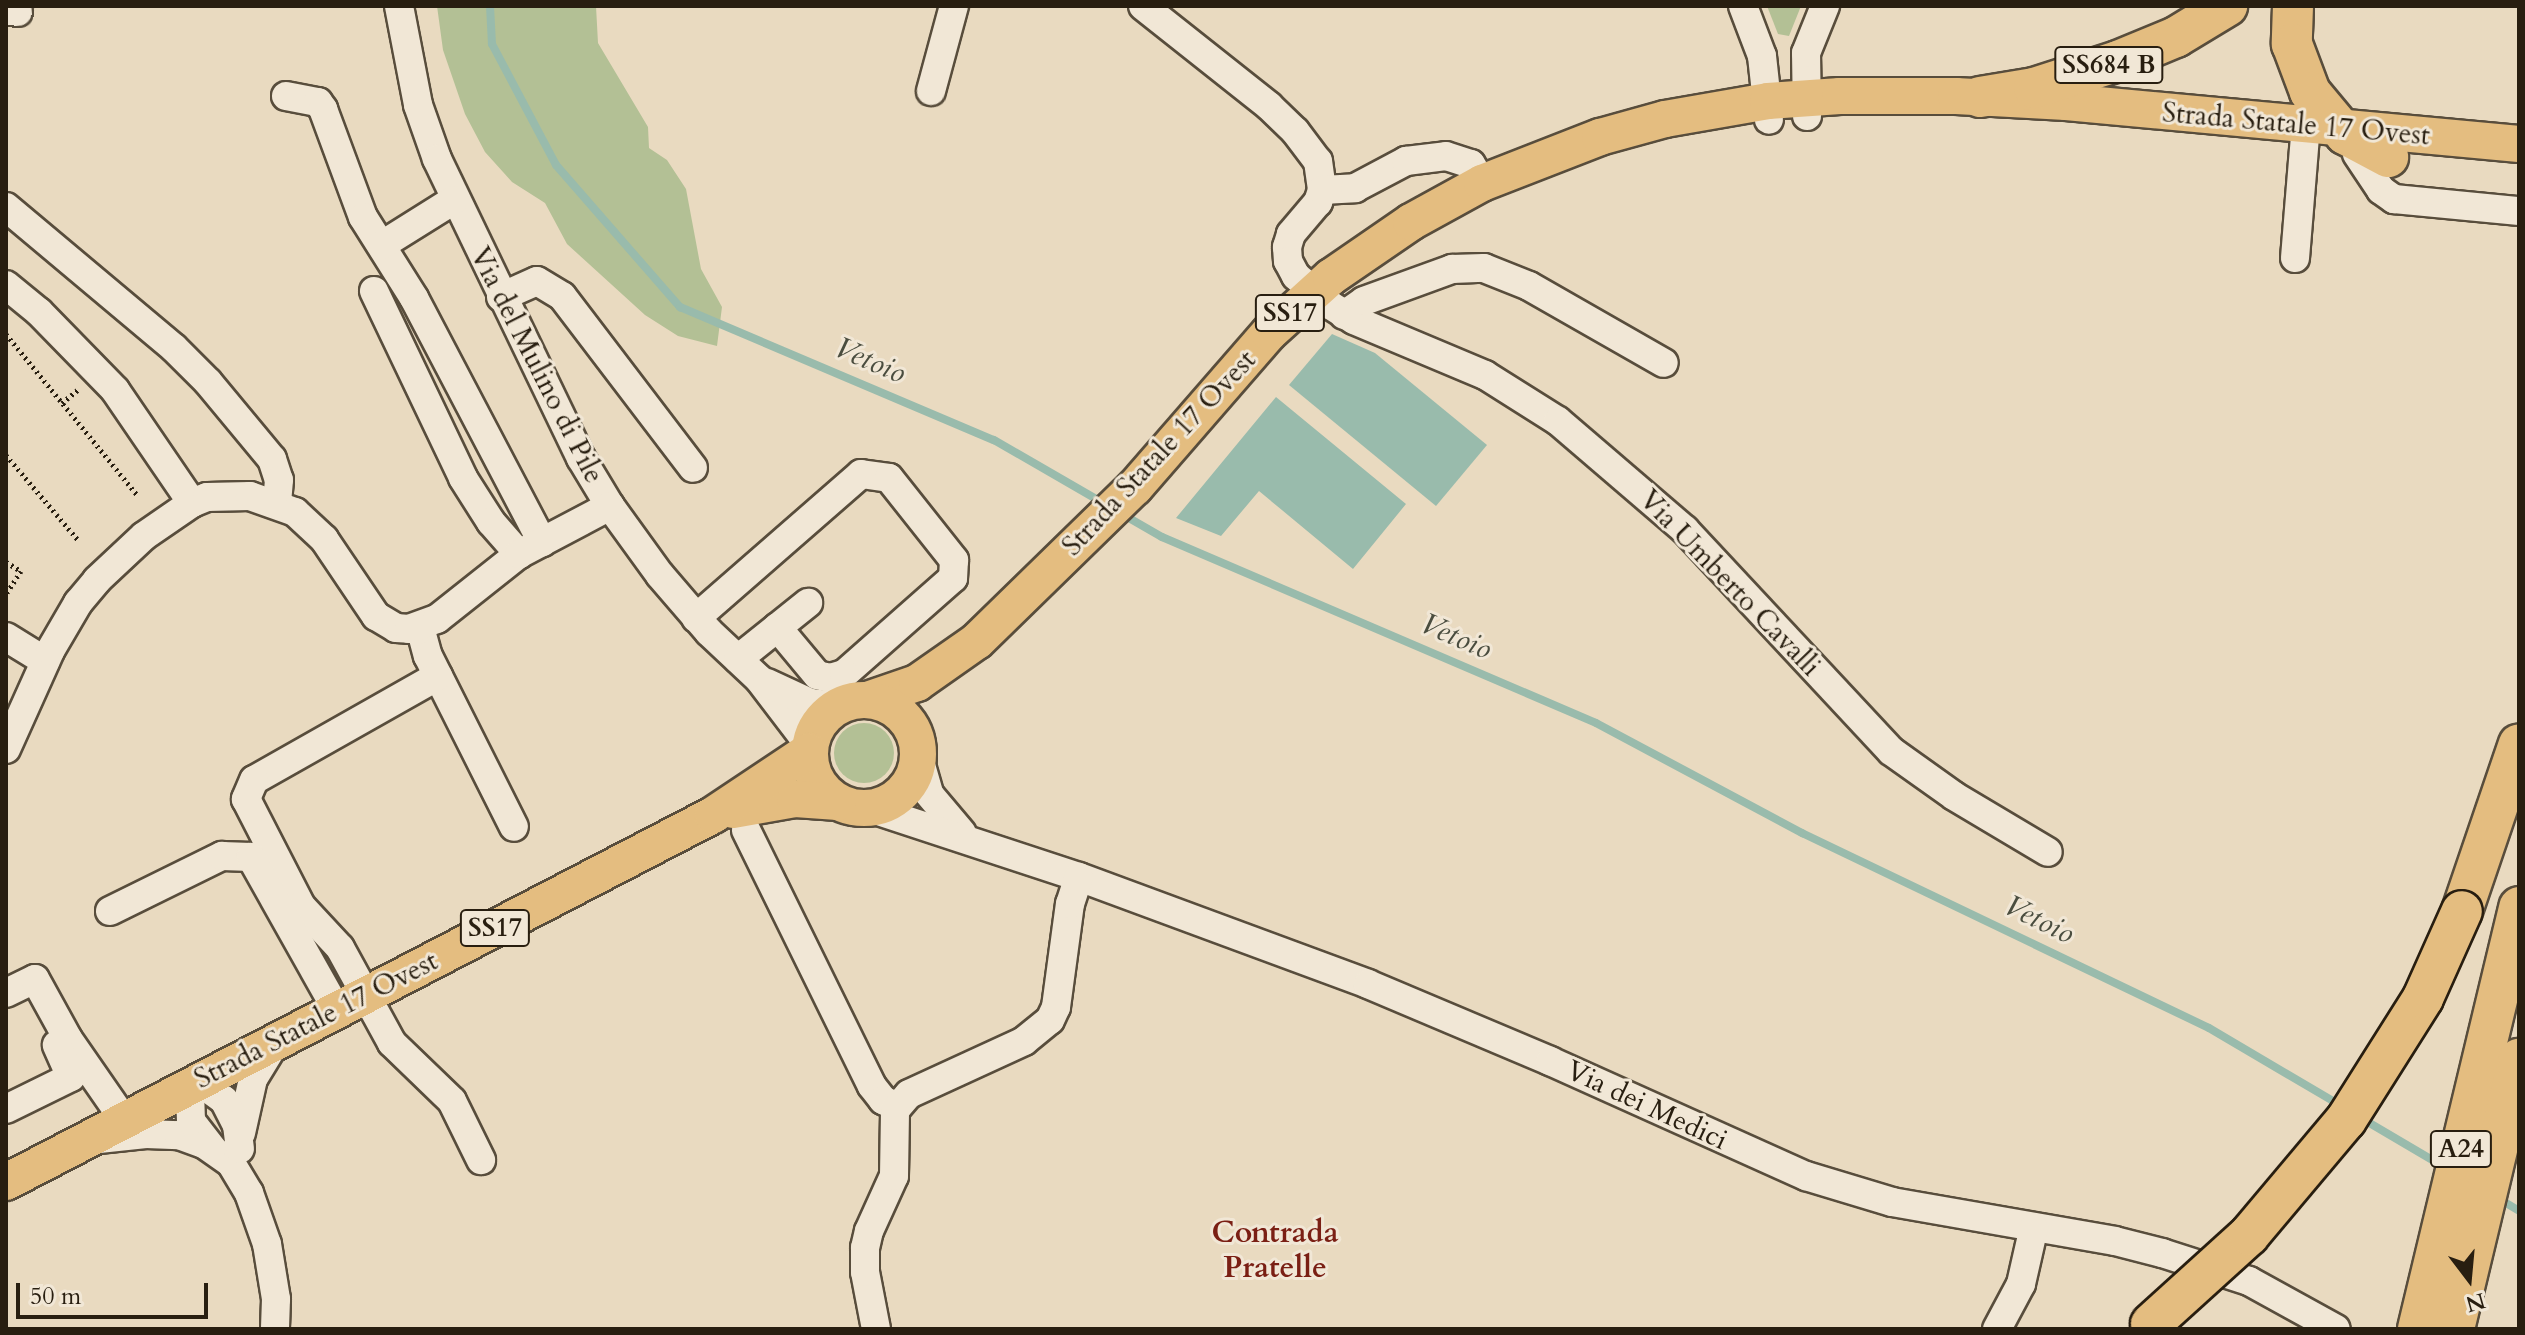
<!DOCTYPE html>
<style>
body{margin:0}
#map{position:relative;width:2525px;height:1335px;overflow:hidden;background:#e9dac0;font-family:Cardo,serif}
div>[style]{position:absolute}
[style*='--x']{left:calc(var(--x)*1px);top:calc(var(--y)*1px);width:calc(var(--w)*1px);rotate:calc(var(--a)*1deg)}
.green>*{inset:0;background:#b3c095}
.round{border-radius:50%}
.water>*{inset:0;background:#99bbac}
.stream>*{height:8px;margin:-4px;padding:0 4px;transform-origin:4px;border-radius:4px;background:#99bbac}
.path>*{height:5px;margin-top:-2.5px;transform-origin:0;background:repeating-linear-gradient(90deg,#281e10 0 2px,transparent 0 6px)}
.roads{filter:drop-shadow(2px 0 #584d3c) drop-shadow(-2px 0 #584d3c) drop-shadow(0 2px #584d3c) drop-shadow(0 -2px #584d3c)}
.minor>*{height:28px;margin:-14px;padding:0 14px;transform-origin:14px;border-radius:14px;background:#f1e7d6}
.major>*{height:36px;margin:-18px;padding:0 18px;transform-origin:18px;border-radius:18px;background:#e4bd80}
.major>.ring{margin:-18px;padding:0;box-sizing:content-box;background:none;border:36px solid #e4bd80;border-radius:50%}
.highway>*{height:40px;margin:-20px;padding:0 20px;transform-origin:20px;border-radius:20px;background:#e4bd80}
.bridges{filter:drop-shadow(2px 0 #281e10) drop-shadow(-2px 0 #281e10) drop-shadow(0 2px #281e10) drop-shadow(0 -2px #281e10)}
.highway-bridge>*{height:40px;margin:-20px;padding:0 20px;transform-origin:20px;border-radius:20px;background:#e4bd80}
span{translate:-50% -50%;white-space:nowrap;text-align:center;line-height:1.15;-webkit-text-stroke:6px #f1e7d6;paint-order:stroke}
.shield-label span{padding:2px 6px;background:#f1e7d6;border:2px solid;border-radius:6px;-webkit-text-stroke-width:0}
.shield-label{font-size:26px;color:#281e10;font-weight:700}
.street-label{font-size:28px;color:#281e10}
.water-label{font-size:30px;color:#4a4d3f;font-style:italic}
.neighbourhood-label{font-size:30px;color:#7a1f14;font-weight:700}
.frame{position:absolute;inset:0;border:8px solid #281e10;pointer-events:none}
.north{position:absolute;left:2429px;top:1239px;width:80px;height:80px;-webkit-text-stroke:6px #f1e7d6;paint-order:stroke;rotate:164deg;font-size:22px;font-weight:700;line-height:32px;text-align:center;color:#281e10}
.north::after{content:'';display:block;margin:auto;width:28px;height:36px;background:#281e10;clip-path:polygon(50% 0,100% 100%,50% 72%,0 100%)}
.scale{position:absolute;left:16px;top:1283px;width:192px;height:36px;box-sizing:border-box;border:4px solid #281e10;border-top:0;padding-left:10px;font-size:24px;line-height:28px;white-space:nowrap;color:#281e10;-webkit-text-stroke:6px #f1e7d6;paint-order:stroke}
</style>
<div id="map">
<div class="green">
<i style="clip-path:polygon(437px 6px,596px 6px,598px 43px,648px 127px,649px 148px,667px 160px,686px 189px,701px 269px,722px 307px,717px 346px,678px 336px,645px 315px,567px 244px,545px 203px,512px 182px,485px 152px,465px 114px,443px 50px)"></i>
<i style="clip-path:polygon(1767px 6px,1801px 6px,1789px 36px,1778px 34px)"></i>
<i class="round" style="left:834px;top:723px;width:60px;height:60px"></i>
</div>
<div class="water">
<i style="clip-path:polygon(1332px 334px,1375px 353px,1487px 445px,1436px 506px,1289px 385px)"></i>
<i style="clip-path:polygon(1276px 397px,1406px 504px,1353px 569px,1259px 491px,1221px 536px,1176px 518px)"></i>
</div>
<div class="stream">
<i style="--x:490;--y:6;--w:38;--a:87"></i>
<i style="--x:492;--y:44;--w:137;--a:62.1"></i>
<i style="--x:556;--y:165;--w:189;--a:48.9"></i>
<i style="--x:680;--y:307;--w:341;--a:23"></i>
<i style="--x:994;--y:440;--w:126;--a:30"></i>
<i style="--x:1122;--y:514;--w:46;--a:29.9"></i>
<i style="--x:1162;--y:537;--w:472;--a:23.2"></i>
<i style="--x:1596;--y:723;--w:234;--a:28.1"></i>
<i style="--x:1802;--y:833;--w:451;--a:25.6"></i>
<i style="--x:2209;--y:1028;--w:156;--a:30.5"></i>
<i style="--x:2361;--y:1118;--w:99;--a:30.5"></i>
<i style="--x:2496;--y:1197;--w:27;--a:31"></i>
</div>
<div class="path">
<i style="--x:6;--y:334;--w:209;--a:50.8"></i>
<i style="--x:62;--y:403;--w:23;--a:-40"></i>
<i style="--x:6;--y:455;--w:113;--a:49.7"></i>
<i style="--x:6;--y:562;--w:17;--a:31"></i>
<i style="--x:21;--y:571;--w:27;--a:123"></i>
</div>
<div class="roads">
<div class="minor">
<i style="--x:399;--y:6;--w:101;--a:79.1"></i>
<i style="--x:418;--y:105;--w:57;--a:70.6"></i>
<i style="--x:437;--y:159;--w:332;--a:64.3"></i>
<i style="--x:581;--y:458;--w:56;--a:58.9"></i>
<i style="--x:610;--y:506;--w:85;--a:54.1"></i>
<i style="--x:660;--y:575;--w:75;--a:49.3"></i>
<i style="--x:709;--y:632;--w:69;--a:43.2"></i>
<i style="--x:759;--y:679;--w:84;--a:52.7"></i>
<i style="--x:1143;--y:6;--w:161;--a:38.4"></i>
<i style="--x:1269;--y:106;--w:36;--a:44"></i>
<i style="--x:1295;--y:131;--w:38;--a:53"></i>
<i style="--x:1318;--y:161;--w:29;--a:82"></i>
<i style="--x:1322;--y:190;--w:13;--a:108"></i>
<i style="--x:1318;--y:202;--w:42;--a:130.2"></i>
<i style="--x:1291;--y:234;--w:14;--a:107"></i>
<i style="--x:1287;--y:247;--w:14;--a:86"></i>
<i style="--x:1288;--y:261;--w:17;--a:62"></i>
<i style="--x:1296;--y:276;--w:45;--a:40.5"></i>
<i style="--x:1330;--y:305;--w:28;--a:32"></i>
<i style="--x:1354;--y:320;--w:142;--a:22.8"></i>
<i style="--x:1485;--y:375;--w:86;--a:32.2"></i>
<i style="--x:1558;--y:421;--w:167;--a:40.6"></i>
<i style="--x:1685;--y:530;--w:302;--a:47"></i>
<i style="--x:1891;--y:751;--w:77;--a:35.5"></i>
<i style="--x:1954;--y:796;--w:109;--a:30.8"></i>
<i style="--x:1743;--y:6;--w:53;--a:69.2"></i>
<i style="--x:1762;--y:56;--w:64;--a:83.8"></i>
<i style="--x:6;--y:10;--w:12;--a:9"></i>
<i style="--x:931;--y:91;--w:88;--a:-74.9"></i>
<i style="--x:286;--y:96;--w:33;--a:11"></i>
<i style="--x:318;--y:102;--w:9;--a:54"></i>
<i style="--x:323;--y:109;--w:115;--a:69.7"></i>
<i style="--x:363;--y:217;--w:96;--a:57.8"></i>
<i style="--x:414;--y:298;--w:276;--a:62.3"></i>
<i style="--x:1807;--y:116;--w:63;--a:-90.9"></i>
<i style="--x:1806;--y:53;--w:51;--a:-68"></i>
<i style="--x:2357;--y:154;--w:43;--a:56.3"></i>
<i style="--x:2381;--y:190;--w:16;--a:35"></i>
<i style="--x:2394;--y:199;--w:126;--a:5.5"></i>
<i style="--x:1322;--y:190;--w:33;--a:-3"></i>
<i style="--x:1355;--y:188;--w:58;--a:-27.9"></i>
<i style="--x:1406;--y:161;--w:40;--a:-7.1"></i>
<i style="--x:1446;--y:156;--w:26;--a:18"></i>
<i style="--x:1471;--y:164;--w:22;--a:60"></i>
<i style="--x:6;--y:207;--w:219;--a:40"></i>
<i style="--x:174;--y:348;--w:48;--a:45"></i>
<i style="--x:208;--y:382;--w:100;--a:50.3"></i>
<i style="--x:272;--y:459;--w:22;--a:72"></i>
<i style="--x:279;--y:480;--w:23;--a:95"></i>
<i style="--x:382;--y:245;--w:85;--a:-32"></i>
<i style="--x:2295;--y:258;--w:133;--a:-85.3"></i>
<i style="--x:6;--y:285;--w:43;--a:39.3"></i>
<i style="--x:39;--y:312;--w:109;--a:45.7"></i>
<i style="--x:115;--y:390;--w:137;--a:55.7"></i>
<i style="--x:374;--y:291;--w:207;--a:64.5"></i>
<i style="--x:463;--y:478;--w:52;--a:57.5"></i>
<i style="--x:491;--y:522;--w:43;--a:48.8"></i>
<i style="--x:501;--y:297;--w:39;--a:-24"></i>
<i style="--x:537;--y:281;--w:29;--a:31"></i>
<i style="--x:562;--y:296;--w:216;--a:52.7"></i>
<i style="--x:1344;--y:315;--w:24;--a:-35"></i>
<i style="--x:1364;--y:301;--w:94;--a:-20"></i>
<i style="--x:1452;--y:269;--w:32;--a:-2"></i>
<i style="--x:1484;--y:268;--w:48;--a:21.8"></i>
<i style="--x:1529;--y:286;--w:155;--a:29.7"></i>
<i style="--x:696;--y:618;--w:219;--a:-41.1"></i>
<i style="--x:861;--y:474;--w:28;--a:8"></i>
<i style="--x:889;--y:478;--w:105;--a:51.6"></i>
<i style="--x:954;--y:560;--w:18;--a:93"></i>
<i style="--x:953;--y:578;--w:145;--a:138.6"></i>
<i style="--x:844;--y:674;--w:15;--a:164"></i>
<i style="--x:830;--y:678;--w:13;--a:-167"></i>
<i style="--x:817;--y:675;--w:62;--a:-129.8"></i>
<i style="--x:420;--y:627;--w:30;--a:75"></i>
<i style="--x:428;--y:656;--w:191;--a:63.3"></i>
<i style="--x:6;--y:637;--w:46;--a:31.6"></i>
<i style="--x:738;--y:659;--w:90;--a:-38.7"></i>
<i style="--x:438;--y:676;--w:211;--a:150.5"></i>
<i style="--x:254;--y:780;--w:21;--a:113"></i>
<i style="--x:246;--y:799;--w:120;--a:62.8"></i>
<i style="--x:301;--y:906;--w:57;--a:47.1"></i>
<i style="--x:340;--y:948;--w:108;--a:61.3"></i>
<i style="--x:392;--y:1043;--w:83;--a:44"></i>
<i style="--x:452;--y:1101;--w:66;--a:63.8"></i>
<i style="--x:767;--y:683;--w:47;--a:24.9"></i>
<i style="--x:810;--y:703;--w:28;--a:6"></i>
<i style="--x:6;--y:749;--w:107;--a:-65.8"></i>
<i style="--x:50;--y:651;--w:56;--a:-59.7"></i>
<i style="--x:78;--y:603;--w:30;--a:-50"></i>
<i style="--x:97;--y:580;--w:64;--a:-43.1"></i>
<i style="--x:144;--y:536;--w:58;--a:-34.5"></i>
<i style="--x:192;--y:503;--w:16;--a:-22"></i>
<i style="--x:207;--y:497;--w:43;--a:-1.3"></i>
<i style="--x:250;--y:496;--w:48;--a:19.6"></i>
<i style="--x:295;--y:512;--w:40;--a:43"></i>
<i style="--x:324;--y:539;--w:93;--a:56"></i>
<i style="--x:376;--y:616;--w:23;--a:31"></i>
<i style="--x:396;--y:628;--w:13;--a:4"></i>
<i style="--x:409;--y:629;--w:30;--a:-20"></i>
<i style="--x:437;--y:619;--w:105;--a:-38.4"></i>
<i style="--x:519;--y:554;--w:103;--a:-27.8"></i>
<i style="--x:919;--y:758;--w:37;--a:74"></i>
<i style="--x:929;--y:794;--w:51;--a:49.8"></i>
<i style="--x:869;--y:808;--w:221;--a:18.2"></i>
<i style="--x:1079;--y:877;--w:308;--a:20.3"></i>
<i style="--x:1368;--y:984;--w:198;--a:22.9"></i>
<i style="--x:1550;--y:1061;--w:281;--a:24.2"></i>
<i style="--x:1806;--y:1176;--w:90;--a:16.8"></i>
<i style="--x:1892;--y:1202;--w:226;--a:9.9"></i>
<i style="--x:2115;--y:1241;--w:49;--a:14.3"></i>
<i style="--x:2162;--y:1253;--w:91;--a:17.8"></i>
<i style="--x:2249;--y:1281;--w:99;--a:28.9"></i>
<i style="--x:746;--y:830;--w:285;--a:63.8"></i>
<i style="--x:872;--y:1086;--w:18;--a:52"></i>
<i style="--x:883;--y:1100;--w:16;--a:27"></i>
<i style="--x:110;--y:911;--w:125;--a:-26.2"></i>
<i style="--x:222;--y:856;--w:29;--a:2"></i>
<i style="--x:251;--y:857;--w:176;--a:60.7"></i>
<i style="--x:6;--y:993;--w:32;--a:-26"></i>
<i style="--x:35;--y:979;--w:68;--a:61.2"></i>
<i style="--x:68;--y:1039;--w:98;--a:55.3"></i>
<i style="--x:6;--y:1109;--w:72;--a:-26.2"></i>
<i style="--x:71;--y:1077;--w:35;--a:-114"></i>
<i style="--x:241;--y:1133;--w:55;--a:-77.5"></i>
<i style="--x:253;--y:1079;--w:42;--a:-58.6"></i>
<i style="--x:99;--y:1139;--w:47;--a:-6.1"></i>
<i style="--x:146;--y:1134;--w:33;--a:2"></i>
<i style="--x:179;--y:1135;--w:27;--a:20"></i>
<i style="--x:204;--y:1144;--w:33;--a:35"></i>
<i style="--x:231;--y:1163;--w:35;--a:59"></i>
<i style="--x:249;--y:1193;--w:54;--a:70.6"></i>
<i style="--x:267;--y:1244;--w:56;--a:80.7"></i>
<i style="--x:276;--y:1299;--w:30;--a:92"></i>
<i style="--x:212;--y:1148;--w:34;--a:-128"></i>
<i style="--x:191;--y:1121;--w:36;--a:-92"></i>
<i style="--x:190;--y:1085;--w:16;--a:7"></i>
<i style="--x:206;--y:1087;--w:22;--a:36"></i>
<i style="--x:224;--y:1100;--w:28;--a:63"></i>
<i style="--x:237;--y:1125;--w:24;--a:83"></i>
<i style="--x:876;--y:1329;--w:58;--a:-100.9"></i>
<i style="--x:865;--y:1272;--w:24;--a:-90"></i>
<i style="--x:865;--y:1248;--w:17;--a:-77"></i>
<i style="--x:869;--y:1231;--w:60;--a:-65.6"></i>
<i style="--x:894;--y:1176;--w:66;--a:-89.1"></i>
<i style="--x:895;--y:1110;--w:21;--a:-49"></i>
<i style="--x:909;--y:1094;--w:127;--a:-24.7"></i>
<i style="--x:1024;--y:1041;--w:33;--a:-39"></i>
<i style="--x:1050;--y:1020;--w:14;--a:-65"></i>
<i style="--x:1056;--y:1007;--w:104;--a:-82.3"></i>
<i style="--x:1070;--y:904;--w:28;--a:-72"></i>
<i style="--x:1997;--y:1329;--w:51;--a:-61.9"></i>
<i style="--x:2021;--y:1284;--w:58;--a:-77.2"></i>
</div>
<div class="major">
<i style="--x:870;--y:699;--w:50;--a:-18.8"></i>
<i style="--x:917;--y:683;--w:73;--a:-35"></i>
<i style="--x:977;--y:641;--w:221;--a:-44.3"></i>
<i style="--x:1135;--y:487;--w:204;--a:-49"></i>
<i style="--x:1269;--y:333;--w:84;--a:-42.1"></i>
<i style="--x:1331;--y:277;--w:97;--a:-34.5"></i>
<i style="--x:1411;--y:222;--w:81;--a:-28.8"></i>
<i style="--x:1482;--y:183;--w:127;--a:-21.3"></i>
<i style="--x:1600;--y:137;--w:67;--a:-15.5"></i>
<i style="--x:1665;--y:119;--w:105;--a:-9.9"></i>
<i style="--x:1768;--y:101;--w:72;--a:-4"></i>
<i style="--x:1840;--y:96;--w:116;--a:0"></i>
<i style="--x:1956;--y:96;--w:110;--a:3.1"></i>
<i style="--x:2066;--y:102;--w:455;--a:5.3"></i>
<i class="ring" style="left:810px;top:700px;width:72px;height:72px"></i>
<i style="--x:733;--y:810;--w:63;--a:-10.1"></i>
<i style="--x:795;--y:799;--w:43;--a:4"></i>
<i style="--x:6;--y:1182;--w:797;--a:-27.43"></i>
<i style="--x:713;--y:815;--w:115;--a:-33.7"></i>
</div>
<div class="highway">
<i style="--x:2293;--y:6;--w:38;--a:92"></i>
<i style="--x:2292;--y:44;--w:51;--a:69.4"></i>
<i style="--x:2310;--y:92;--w:55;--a:50.2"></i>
<i style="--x:2345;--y:134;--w:49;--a:28.1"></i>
<i style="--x:1980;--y:97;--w:55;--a:-9.5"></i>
<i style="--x:2034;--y:88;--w:88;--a:-17.8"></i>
<i style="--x:2118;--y:61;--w:63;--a:-22.5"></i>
<i style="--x:2176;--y:37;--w:60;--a:-31.3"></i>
<i style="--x:2462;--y:911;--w:176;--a:-71.2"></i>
<i style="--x:2418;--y:1329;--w:434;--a:-76.5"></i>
<i style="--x:2454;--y:1329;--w:278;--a:-76.5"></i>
</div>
</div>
<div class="bridges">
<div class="highway-bridge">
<i style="--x:2151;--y:1324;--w:132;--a:-42.2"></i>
<i style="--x:2249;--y:1235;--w:150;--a:-49.9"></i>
<i style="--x:2346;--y:1120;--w:144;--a:-57.7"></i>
<i style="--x:2423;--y:998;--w:95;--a:-65.9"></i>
</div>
</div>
<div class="shield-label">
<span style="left:2109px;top:65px">SS684 B</span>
<span style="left:1290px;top:313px">SS17</span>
<span style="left:495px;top:928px">SS17</span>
<span style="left:2461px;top:1149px">A24</span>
</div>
<div class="street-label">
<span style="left:2296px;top:124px;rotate:5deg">Strada Statale 17 Ovest</span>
<span style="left:537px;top:365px;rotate:63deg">Via del Mulino di Pile</span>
<span style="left:1159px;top:453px;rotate:-47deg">Strada Statale 17 Ovest</span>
<span style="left:1730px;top:583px;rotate:46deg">Via Umberto Cavalli</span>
<span style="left:316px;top:1020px;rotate:-27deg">Strada Statale 17 Ovest</span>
<span style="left:1647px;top:1105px;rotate:25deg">Via dei Medici</span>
</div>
<div class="water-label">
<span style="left:870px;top:361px;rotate:23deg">Vetoio</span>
<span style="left:1456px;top:637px;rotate:23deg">Vetoio</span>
<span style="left:2039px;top:920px;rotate:26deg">Vetoio</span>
</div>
<div class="neighbourhood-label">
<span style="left:1275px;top:1250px">Contrada<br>Pratelle</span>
</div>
<div class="frame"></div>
<div class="north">N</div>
<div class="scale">50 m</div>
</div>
